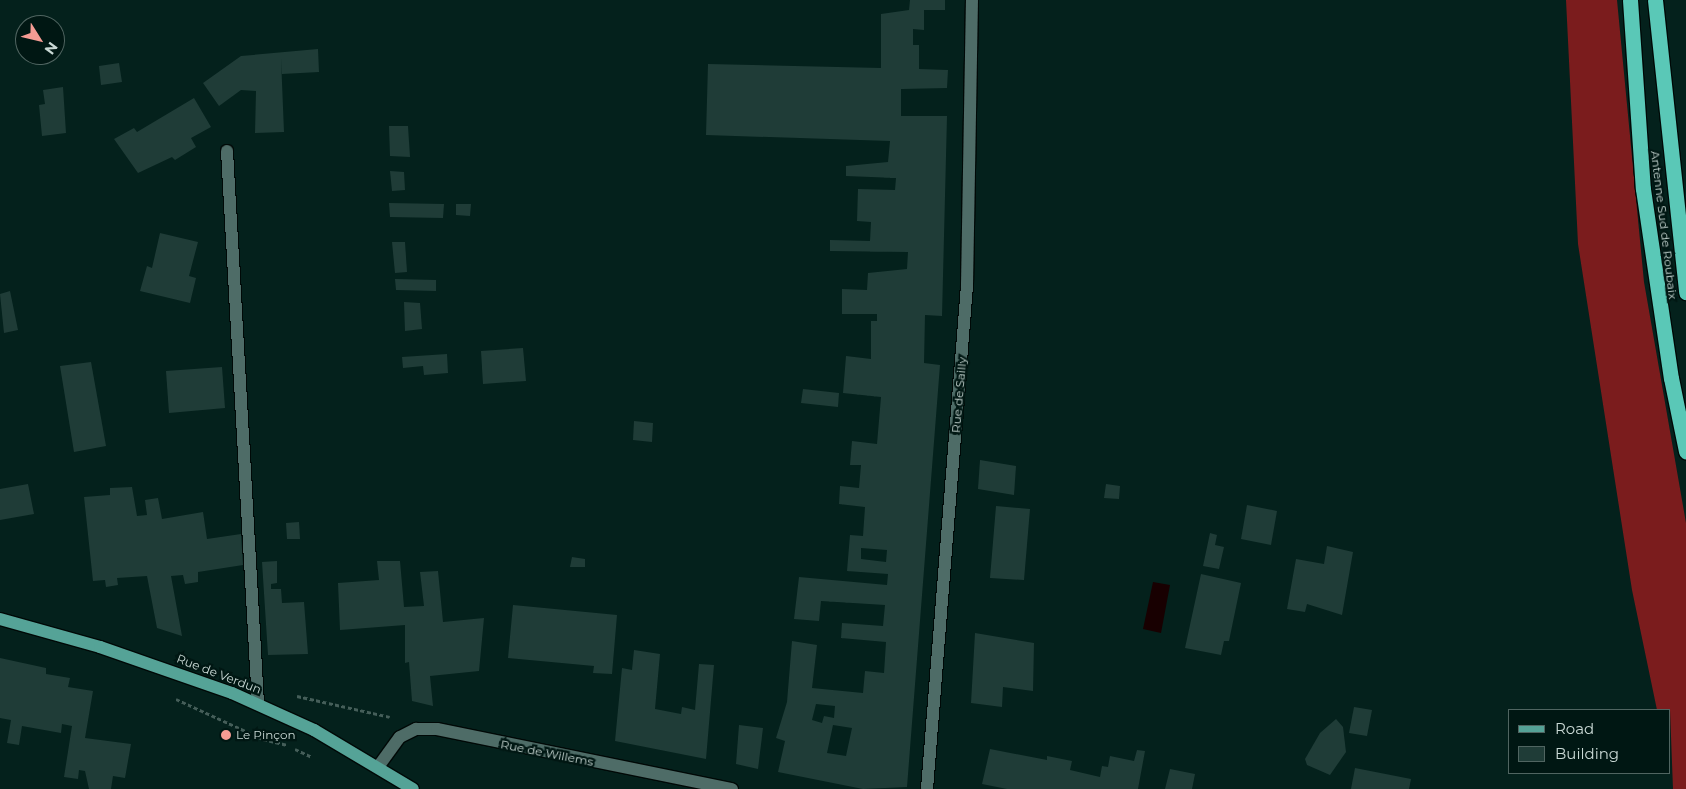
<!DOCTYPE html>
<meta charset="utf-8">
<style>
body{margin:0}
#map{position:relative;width:1686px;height:789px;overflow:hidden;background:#04211c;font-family:Montserrat,sans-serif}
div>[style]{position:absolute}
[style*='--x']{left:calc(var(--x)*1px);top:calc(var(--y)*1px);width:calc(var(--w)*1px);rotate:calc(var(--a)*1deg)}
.forest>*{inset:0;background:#7b1c1d}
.water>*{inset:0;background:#180001}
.building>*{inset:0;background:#1f3c37}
.path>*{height:3px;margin-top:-1.5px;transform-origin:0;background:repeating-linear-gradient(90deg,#455e59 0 4px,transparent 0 6.5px)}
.roads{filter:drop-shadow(1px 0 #000907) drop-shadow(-1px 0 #000907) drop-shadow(0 1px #000907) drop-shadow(0 -1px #000907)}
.minor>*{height:12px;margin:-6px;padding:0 6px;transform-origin:6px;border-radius:6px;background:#4e6c67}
.major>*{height:12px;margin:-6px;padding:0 6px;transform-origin:6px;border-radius:6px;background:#55a397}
.highway>*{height:15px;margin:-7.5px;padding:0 7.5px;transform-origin:7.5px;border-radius:7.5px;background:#5ac8b7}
.dots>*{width:14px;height:14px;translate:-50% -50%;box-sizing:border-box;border:2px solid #001713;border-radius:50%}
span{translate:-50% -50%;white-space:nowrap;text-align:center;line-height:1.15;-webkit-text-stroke:4.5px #001713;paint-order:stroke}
.street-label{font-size:12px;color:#c9d9d5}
.poi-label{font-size:12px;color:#c9d9d5}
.left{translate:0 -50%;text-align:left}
.legend{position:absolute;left:1508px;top:709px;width:162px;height:65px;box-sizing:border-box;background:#001713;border:1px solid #506561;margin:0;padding:6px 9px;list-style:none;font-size:15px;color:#c9d9d5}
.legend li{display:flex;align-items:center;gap:10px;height:25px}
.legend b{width:25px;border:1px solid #506561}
.north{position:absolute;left:15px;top:15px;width:50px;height:50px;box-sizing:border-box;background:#001713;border:1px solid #506561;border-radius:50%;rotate:126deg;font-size:14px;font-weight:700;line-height:20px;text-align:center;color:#c9d9d5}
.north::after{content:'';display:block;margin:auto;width:18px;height:22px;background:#f59c94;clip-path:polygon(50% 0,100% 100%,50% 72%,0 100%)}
</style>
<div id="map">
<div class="forest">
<i style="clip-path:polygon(1566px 0,1617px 0,1644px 282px,1686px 523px,1686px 789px,1673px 789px,1670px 710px,1657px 710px,1632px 590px,1578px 244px)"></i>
</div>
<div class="water">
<i style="clip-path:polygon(1153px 582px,1170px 585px,1161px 633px,1143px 629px)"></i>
</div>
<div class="building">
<i style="clip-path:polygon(evenodd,910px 0,945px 0,945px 10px,924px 10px,924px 30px,913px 29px,913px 45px,919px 45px,919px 69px,948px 70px,947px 88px,901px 89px,901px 116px,947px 116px,942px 316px,925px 315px,924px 363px,940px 365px,907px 787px,863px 789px,778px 772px,785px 741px,776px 738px,787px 702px,792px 641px,817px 645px,812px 688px,863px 693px,865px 671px,884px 673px,886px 642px,841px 638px,842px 623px,883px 626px,885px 605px,821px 601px,819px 621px,794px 619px,799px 577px,887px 585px,888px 574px,847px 571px,850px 535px,863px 536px,865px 507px,839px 504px,840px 486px,859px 488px,861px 465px,850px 465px,852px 441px,877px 444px,881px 397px,843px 393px,846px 356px,871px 359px,871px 321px,877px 321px,877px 314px,842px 314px,842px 289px,867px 290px,868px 273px,907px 269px,908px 252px,830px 251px,830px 240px,870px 241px,871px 222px,857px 221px,858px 189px,895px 190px,896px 178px,846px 176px,846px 166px,888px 162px,890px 141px,706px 135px,708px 64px,881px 68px,881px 14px,909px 10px,910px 0,861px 548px,887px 550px,886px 562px,861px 559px,861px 548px,910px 0,816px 704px,835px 706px,834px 718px,824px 716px,822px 723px,812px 720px,816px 704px,910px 0,833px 725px,852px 728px,846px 756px,827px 753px,833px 725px)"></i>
<i style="clip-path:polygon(318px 49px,319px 72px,282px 74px,281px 58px,284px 132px,255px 133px,256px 91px,241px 90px,219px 106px,203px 83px,241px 56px)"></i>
<i style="clip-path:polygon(119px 63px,122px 82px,101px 85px,99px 66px)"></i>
<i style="clip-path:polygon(63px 87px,66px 133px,42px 136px,39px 105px,45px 104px,43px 90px)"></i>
<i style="clip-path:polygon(194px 98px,211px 127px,191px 138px,196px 147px,175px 160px,172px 157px,138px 173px,114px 139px,134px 128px,137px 132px)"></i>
<i style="clip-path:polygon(389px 126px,408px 126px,410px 157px,390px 156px)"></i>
<i style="clip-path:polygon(390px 171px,404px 172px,405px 190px,392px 191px)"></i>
<i style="clip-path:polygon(389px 203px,444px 204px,443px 218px,390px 217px)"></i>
<i style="clip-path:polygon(456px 204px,471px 204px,470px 216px,456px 215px)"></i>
<i style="clip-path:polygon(160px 233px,198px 242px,189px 276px,196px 278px,190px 303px,140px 291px,147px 266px,152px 268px)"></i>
<i style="clip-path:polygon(392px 242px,405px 242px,407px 272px,395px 273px)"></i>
<i style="clip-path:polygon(395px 279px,436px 280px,436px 291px,396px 290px)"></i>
<i style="clip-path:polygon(10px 291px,18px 330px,4px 333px,0 294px)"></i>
<i style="clip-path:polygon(404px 302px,420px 303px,422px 329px,405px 331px)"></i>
<i style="clip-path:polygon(523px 348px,526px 381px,483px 384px,481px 351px)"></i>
<i style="clip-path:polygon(447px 354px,448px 373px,424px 375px,423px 366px,403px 368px,402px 357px)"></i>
<i style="clip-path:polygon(91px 362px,106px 446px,74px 452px,60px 366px)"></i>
<i style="clip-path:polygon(222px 367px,225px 408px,169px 413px,166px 371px)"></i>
<i style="clip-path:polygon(803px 389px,839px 393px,838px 407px,801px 403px)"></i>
<i style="clip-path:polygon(634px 421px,653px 423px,652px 442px,633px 440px)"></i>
<i style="clip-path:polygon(980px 460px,1016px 466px,1014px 495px,978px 489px)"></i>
<i style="clip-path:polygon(28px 484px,34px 514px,0 520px,0 489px)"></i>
<i style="clip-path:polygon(1106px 484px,1120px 486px,1119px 499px,1104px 498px)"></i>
<i style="clip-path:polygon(132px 487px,137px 516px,147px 515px,145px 500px,158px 498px,162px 519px,203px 512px,207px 539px,241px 534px,243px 565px,198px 572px,198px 582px,185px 584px,183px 575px,171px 576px,182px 636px,157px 628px,147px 576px,117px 578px,118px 585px,106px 587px,105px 580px,93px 581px,84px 497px,110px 495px,110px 488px)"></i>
<i style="clip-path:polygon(1247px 505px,1277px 511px,1271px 545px,1241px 539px)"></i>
<i style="clip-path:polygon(996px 506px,1030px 509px,1024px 580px,990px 578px)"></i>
<i style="clip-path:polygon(299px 522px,300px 539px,287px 539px,286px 523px)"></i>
<i style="clip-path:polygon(1210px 533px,1217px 535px,1215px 545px,1224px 547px,1219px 569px,1203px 566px)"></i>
<i style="clip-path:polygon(1327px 546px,1353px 552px,1342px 615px,1307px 604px,1305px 612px,1287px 609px,1296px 559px,1324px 564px)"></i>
<i style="clip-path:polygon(572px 557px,585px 559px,585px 567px,570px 567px)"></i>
<i style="clip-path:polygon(277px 561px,277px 583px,271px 584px,271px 589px,281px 589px,282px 603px,304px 602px,308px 654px,268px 655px,262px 562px)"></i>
<i style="clip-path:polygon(377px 561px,400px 561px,404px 607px,424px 606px,420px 572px,438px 571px,443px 622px,484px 618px,479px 671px,430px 676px,433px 706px,412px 701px,409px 662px,405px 663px,405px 625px,340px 630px,338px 583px,379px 580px)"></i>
<i style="clip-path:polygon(1201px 574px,1241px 583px,1229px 641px,1224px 641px,1221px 655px,1185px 648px)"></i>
<i style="clip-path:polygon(513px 605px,617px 615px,612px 674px,593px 673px,594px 666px,508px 658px)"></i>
<i style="clip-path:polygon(975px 633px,1034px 643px,1033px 691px,1003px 687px,1002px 707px,971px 703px)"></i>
<i style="clip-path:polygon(634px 650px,660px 654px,655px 709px,681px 714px,682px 707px,695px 710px,699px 664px,714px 665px,706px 759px,615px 741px,622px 668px,632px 670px)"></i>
<i style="clip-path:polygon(0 658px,46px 668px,46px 674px,70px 678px,68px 687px,93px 691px,85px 738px,131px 744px,125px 778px,113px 776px,111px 789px,89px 789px,85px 771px,79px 770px,78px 779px,64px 777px,72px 726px,62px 724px,61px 733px,22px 726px,19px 745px,7px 743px,11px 720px,0 718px)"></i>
<i style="clip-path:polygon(1354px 707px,1372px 710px,1367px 736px,1349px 733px)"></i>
<i style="clip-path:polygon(1336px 719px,1343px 727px,1346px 752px,1330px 775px,1307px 765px,1305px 759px,1320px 733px)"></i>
<i style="clip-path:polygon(739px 725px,763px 728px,758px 769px,736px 764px)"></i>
<i style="clip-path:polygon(990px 749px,1047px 760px,1047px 756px,1072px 761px,1070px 770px,1100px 777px,1102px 766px,1108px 767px,1110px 756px,1134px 761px,1137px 750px,1145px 751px,1138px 789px,1007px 789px,982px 784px)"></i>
<i style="clip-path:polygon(1355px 768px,1411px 779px,1409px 789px,1351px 789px)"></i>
<i style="clip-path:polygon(1170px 769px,1195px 774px,1192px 789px,1165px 789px)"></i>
</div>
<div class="path">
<i style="--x:297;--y:696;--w:95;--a:12.7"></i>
<i style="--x:176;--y:699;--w:96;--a:24.7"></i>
<i style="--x:263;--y:739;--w:25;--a:14"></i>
<i style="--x:295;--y:749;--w:19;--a:25"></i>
</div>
<div class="roads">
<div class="minor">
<i style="--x:227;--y:151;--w:553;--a:86.79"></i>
<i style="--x:378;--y:767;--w:37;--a:-54"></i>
<i style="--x:400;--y:737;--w:18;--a:-27"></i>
<i style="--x:416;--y:729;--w:21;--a:0"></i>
<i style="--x:437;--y:729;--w:301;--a:11.5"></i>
<i style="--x:927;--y:789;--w:506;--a:-85.46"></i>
<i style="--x:967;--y:285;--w:285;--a:-89"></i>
</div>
<div class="major">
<i style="--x:0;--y:619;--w:104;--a:15.6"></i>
<i style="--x:100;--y:647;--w:140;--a:19.2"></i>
<i style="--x:232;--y:693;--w:90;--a:24.3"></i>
<i style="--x:314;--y:730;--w:115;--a:30.8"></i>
</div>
<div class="highway">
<i style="--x:1630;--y:0;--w:189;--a:86.1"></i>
<i style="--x:1643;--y:189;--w:191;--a:81.6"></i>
<i style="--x:1671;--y:378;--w:75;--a:78.4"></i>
<i style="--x:1655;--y:0;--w:294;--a:83.9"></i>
</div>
</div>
<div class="dots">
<i style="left:226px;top:735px;background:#f59c94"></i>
</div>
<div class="street-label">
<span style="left:1664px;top:225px;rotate:83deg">Antenne Sud de Roubaix</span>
<span style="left:959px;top:395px;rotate:-85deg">Rue de Sailly</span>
<span style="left:219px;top:674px;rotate:21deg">Rue de Verdun</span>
<span style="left:547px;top:753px;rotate:11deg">Rue de Willems</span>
</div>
<div class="poi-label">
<span class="left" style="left:236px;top:735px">Le Pinçon</span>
</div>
<ul class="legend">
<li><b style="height:6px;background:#55a397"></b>Road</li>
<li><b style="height:14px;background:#1f3c37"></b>Building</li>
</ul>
<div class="north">N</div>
</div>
